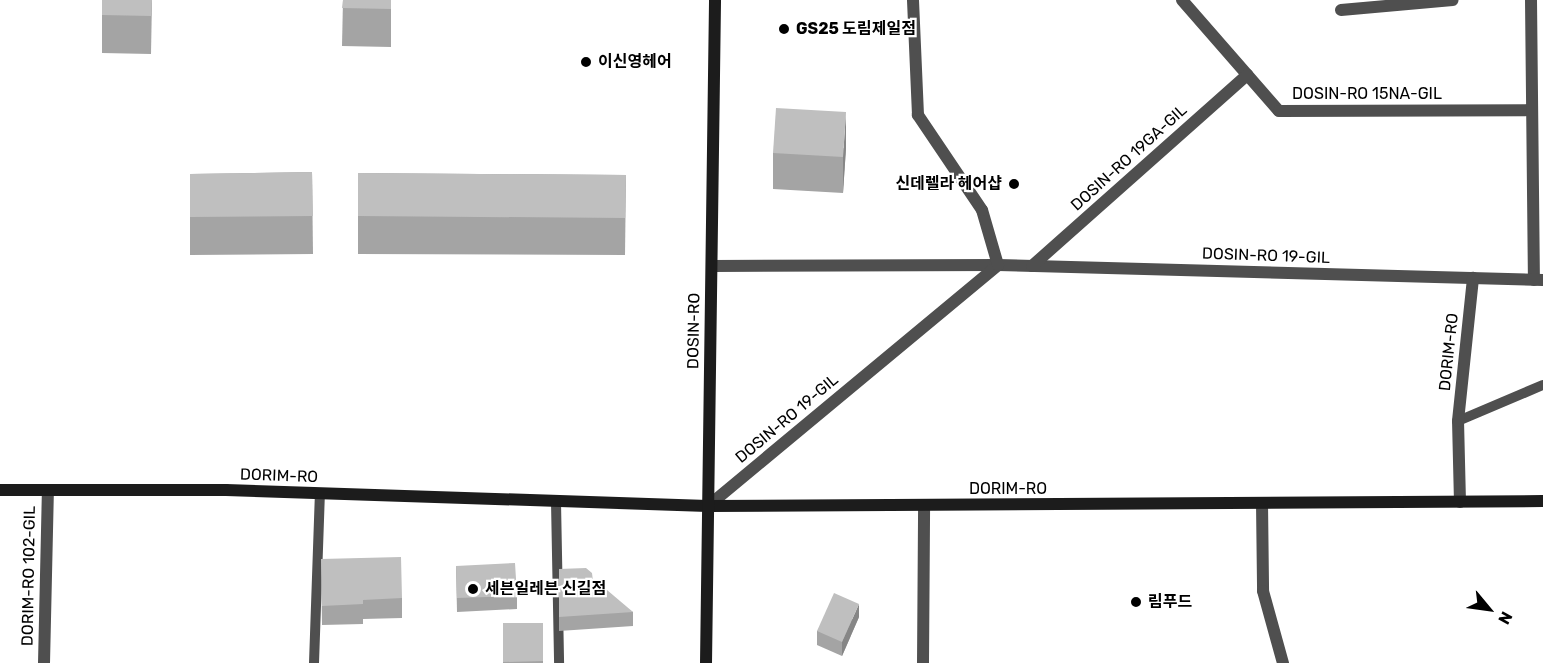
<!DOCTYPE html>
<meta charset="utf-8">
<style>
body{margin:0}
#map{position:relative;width:1543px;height:663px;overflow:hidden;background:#fff;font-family:Rubik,"Noto Sans KR",sans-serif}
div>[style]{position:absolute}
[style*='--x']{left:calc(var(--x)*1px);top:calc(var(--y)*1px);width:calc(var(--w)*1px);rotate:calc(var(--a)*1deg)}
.lane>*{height:10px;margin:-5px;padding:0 5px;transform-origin:5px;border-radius:5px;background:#4f4f4f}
.street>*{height:12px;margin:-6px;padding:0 6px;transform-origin:6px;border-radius:6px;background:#4f4f4f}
.secondary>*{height:12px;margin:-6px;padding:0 6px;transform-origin:6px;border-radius:6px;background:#1c1c1c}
.wall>*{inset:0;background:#a4a4a4}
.shaded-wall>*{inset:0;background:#868686}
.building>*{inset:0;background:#bfbfbf}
.dots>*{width:16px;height:16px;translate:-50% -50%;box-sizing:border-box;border:3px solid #fff;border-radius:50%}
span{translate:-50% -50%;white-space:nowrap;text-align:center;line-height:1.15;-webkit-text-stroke:4.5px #fff;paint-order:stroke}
.poi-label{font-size:16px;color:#000;font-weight:700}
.left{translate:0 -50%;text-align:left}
.right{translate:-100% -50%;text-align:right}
.street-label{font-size:16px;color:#000}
.north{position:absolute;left:1459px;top:579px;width:60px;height:60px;-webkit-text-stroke:4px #fff;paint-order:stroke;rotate:119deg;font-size:16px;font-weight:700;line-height:24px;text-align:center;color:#000}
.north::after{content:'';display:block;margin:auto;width:21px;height:27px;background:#000;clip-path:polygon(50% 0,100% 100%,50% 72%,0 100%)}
</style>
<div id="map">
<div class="lane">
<i style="--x:1458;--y:421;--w:92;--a:-23"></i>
<i style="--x:556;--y:502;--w:161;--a:88.9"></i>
<i style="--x:314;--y:663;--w:169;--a:-88"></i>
</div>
<div class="street">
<i style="--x:1182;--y:0;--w:147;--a:48.9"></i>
<i style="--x:1279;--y:111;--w:253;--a:-0.2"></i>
<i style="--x:1531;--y:0;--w:280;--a:89.4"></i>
<i style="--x:1341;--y:10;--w:112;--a:-5.1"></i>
<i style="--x:712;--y:266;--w:286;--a:-0.2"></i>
<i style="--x:998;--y:265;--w:545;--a:1.58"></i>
<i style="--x:1032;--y:266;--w:288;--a:-41.6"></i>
<i style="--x:1460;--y:502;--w:81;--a:-91.4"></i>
<i style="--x:1458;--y:421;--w:144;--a:-84"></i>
<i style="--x:1262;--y:503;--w:88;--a:89.3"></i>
<i style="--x:1263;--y:591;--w:75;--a:74.5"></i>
<i style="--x:708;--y:506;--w:377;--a:-39.7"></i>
<i style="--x:998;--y:265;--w:57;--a:-106.2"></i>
<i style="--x:982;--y:210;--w:115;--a:-124"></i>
<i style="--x:918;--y:115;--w:115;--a:-92.5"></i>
<i style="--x:44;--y:663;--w:173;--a:-88.7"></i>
<i style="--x:923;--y:663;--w:157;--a:-89.6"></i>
</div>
<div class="secondary">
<i style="--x:0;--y:490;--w:226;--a:0"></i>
<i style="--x:226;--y:490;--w:482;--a:1.9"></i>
<i style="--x:708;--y:506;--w:835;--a:-0.34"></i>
<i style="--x:706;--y:663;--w:663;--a:-89.22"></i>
</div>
<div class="wall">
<i style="clip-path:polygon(102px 0,152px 0,151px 54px,102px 53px)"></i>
<i style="clip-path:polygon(343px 0,391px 0,391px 47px,342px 46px)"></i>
<i style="clip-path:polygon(846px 148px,843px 193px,773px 189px,773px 153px)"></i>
<i style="clip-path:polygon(312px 172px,313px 254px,190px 255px,190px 174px)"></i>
<i style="clip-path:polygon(358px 173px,626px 175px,625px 255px,358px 254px)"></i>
<i style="clip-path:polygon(321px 559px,402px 598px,402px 618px,363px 619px,363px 624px,322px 625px)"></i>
<i style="clip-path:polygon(456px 566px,517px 596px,517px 609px,457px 612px)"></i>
<i style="clip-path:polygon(559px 569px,633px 612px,633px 626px,559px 631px)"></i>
<i style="clip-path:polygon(859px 617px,842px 656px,817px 645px,817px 631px)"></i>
<i style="clip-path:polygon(503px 623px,543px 623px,543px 663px,503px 663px)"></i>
</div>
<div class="shaded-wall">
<i style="clip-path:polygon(846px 112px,846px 148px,843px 193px,843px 157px)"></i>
<i style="clip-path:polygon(859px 604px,859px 617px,842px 656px,842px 642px)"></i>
</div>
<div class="building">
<i style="clip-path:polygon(102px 0,152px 0,151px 16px,102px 15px)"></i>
<i style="clip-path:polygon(343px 0,391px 0,391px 9px,342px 8px)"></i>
<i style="clip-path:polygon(776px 108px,846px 112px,843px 157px,773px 153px)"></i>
<i style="clip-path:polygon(312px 172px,313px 216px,190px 217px,190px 174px)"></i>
<i style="clip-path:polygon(358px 173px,626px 175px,625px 218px,358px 216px)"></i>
<i style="clip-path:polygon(401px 557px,402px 598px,363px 600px,363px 604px,322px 606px,321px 559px)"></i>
<i style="clip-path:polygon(515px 563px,517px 596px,457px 598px,456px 566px)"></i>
<i style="clip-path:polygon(586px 568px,592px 573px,594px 590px,607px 590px,633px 612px,559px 617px,559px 569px)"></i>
<i style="clip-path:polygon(834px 593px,859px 604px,842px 642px,817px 631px)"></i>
<i style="clip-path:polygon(503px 623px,543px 623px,543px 661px,503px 662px)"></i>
</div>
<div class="dots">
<i style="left:784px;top:29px;background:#000"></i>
<i style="left:586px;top:62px;background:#000"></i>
<i style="left:1014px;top:184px;background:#000"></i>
<i style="left:473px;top:589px;background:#000"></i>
<i style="left:1136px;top:602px;background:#000"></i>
</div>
<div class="poi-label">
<span class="left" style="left:796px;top:29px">GS25 도림제일점</span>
<span class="left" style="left:598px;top:62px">이신영헤어</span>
<span class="right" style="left:1002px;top:184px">신데렐라 헤어샵</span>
<span class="left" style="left:485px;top:589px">세븐일레븐 신길점</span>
<span class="left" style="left:1148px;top:602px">림푸드</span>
</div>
<div class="street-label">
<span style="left:1367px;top:94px">DOSIN-RO 15NA-GIL</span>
<span style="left:1129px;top:158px;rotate:-42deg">DOSIN-RO 19GA-GIL</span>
<span style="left:1266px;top:256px;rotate:2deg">DOSIN-RO 19-GIL</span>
<span style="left:694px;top:331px;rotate:-89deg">DOSIN-RO</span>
<span style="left:1449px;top:352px;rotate:-84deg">DORIM-RO</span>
<span style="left:787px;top:419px;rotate:-40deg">DOSIN-RO 19-GIL</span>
<span style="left:279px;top:476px;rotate:2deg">DORIM-RO</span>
<span style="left:1008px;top:489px">DORIM-RO</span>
<span style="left:29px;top:576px;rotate:-89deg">DORIM-RO 102-GIL</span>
</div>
<div class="north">N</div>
</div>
